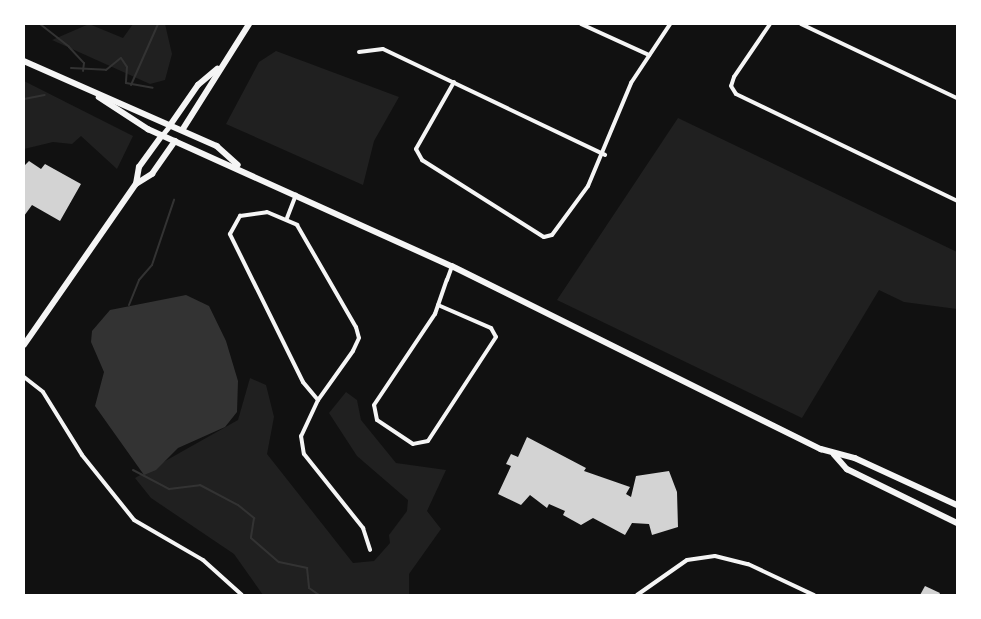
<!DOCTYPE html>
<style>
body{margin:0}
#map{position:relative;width:981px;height:619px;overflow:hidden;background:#111;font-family:"Asap Condensed",sans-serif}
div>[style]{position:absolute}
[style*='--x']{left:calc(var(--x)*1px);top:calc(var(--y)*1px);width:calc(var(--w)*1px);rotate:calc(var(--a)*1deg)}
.green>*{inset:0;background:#202020}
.water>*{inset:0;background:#333}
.stream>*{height:2px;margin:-1px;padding:0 1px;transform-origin:1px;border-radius:1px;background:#333}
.building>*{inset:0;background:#d3d3d3}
.minor>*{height:4px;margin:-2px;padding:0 2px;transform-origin:2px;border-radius:2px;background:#f5f5f5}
.secondary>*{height:5px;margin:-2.5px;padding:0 2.5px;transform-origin:2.5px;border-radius:2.5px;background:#f5f5f5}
.primary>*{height:5.5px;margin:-2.75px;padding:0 2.75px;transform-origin:2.75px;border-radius:2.75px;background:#f5f5f5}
span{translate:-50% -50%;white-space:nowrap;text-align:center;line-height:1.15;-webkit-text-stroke:4px #fff;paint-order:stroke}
.frame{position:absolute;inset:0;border:25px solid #fff;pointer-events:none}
</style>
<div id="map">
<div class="green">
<i style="clip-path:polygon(89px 24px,123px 38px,133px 24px,165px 24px,172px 54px,165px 80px,150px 84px,52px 40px)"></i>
<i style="clip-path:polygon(276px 51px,399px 97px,374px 141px,363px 185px,226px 124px,259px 62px)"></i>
<i style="clip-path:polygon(24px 81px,133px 136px,117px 169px,81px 136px,72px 144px,53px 142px,24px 149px)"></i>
<i style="clip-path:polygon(678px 118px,957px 252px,957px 309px,904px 302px,879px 290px,802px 418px,557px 300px)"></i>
<i style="clip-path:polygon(250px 378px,266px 385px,274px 417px,267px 454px,353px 563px,374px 561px,390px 543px,389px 535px,407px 511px,408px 500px,357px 456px,329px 413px,346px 392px,357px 400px,361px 420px,396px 463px,446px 470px,427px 511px,441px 529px,409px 574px,409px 595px,263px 595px,234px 554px,151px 498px,135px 478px,238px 420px)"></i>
</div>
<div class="water">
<i style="clip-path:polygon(186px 295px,209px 306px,226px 341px,238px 381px,237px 412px,225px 427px,178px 448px,156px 470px,144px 475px,95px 406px,104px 372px,91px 342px,92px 331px,110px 310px)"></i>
</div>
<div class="stream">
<i style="--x:40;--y:24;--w:37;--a:38"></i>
<i style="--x:69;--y:47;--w:22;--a:47"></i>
<i style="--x:84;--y:63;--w:8;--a:97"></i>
<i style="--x:71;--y:68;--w:35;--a:3"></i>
<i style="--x:106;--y:70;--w:19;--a:-39"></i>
<i style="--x:121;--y:58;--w:11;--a:56"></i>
<i style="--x:127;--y:67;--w:16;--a:94"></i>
<i style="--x:126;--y:83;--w:27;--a:10"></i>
<i style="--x:131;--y:85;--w:67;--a:-66.1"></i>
<i style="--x:24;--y:99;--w:21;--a:-11"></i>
<i style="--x:129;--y:305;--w:27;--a:-68"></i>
<i style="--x:139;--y:280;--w:20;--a:-49"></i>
<i style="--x:152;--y:265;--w:69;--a:-71.3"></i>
<i style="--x:133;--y:470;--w:41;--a:27.8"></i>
<i style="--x:169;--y:489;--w:31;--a:-7"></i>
<i style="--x:200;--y:485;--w:43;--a:27.8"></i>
<i style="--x:238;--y:505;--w:21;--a:39"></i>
<i style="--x:254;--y:518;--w:20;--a:99"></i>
<i style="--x:251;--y:538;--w:37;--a:41"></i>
<i style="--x:279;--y:562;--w:29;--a:12"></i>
<i style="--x:307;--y:568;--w:20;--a:84"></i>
<i style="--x:309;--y:588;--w:12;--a:35"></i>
</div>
<div class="building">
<i style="clip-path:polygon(29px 161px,41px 169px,45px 164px,81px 184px,60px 221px,32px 205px,24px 216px,24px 166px)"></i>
<i style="clip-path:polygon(527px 437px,586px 468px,584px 471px,630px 487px,626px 494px,631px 497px,636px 476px,669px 471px,677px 492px,678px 527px,652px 535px,649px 524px,632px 523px,625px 535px,593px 518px,581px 525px,563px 515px,565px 511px,549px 504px,547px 508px,530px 495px,521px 505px,498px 494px,511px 466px,506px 464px,511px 454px,518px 457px)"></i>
<i style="clip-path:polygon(925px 586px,940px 593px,939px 595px,920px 595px)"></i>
</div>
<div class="minor">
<i style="--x:581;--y:24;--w:75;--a:24.5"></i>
<i style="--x:770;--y:24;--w:64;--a:124.2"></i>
<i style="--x:734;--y:77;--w:9;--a:108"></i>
<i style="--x:731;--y:86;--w:9;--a:58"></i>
<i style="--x:736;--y:94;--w:246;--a:25.8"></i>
<i style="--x:801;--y:24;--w:173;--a:25.4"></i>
<i style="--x:359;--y:52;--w:24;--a:-7"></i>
<i style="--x:383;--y:49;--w:246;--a:25.5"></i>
<i style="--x:454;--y:82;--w:77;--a:119.6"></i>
<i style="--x:416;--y:149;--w:13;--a:61"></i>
<i style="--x:422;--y:160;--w:144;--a:32.3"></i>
<i style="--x:544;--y:237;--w:8;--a:-14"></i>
<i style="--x:552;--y:235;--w:61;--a:-53.7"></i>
<i style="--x:588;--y:186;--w:112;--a:-67.3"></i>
<i style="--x:631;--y:83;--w:71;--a:-56.5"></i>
<i style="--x:287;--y:218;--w:25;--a:-69"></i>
<i style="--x:438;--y:305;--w:58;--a:23.5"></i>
<i style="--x:491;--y:328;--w:10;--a:61"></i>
<i style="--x:496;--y:337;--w:124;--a:123.2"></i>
<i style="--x:428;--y:441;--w:15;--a:169"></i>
<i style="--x:413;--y:444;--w:43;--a:-146.3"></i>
<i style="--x:377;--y:420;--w:15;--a:-101"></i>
<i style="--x:374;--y:405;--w:110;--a:-56.2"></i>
<i style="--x:435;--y:314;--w:36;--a:-71"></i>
<i style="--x:447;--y:280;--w:15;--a:-70"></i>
<i style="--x:24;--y:377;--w:24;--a:38"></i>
<i style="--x:43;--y:392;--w:74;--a:58.2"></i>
<i style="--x:82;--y:455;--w:83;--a:51.3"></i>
<i style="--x:134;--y:520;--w:80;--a:30.1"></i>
<i style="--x:203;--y:560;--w:52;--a:41.9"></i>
<i style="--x:318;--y:400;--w:23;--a:-130"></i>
<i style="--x:303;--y:382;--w:165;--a:-116.3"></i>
<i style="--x:230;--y:234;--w:21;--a:-61"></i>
<i style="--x:240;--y:216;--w:27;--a:-8"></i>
<i style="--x:267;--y:212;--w:33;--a:23"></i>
<i style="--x:297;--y:225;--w:118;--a:60"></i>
<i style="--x:356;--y:327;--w:11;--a:75"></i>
<i style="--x:359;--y:338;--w:14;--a:115"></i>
<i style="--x:353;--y:351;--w:60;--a:125.5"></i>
<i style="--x:318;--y:400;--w:40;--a:115"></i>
<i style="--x:301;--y:436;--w:18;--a:81"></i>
<i style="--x:304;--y:454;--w:95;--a:51.4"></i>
<i style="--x:363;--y:528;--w:23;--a:72"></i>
<i style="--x:637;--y:595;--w:61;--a:-35"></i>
<i style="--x:687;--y:560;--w:28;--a:-8"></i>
<i style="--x:715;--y:556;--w:34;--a:14"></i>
<i style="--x:748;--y:564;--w:73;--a:25.2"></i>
</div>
<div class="secondary">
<i style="--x:162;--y:135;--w:14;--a:-51"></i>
</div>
<div class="primary">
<i style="--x:24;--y:61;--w:211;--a:23.8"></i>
<i style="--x:217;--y:146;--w:28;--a:42"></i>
<i style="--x:99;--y:97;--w:59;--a:33.1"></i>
<i style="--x:148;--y:129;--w:333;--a:24.3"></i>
<i style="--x:452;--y:266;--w:412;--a:26.4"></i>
<i style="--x:821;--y:449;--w:35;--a:15"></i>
<i style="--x:855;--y:458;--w:112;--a:24.7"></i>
<i style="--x:171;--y:124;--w:47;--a:-55.3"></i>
<i style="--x:198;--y:85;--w:25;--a:-40"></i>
<i style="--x:183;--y:129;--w:124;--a:-57.8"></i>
<i style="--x:136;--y:184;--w:17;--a:-80"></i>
<i style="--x:139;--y:167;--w:39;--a:-54"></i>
<i style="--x:24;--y:345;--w:196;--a:-55.2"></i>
<i style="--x:136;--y:184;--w:19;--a:-32"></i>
<i style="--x:152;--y:174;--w:40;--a:-55.1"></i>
<i style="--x:834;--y:454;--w:20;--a:49"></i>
<i style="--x:847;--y:469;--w:123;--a:26.1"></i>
</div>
<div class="frame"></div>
</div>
